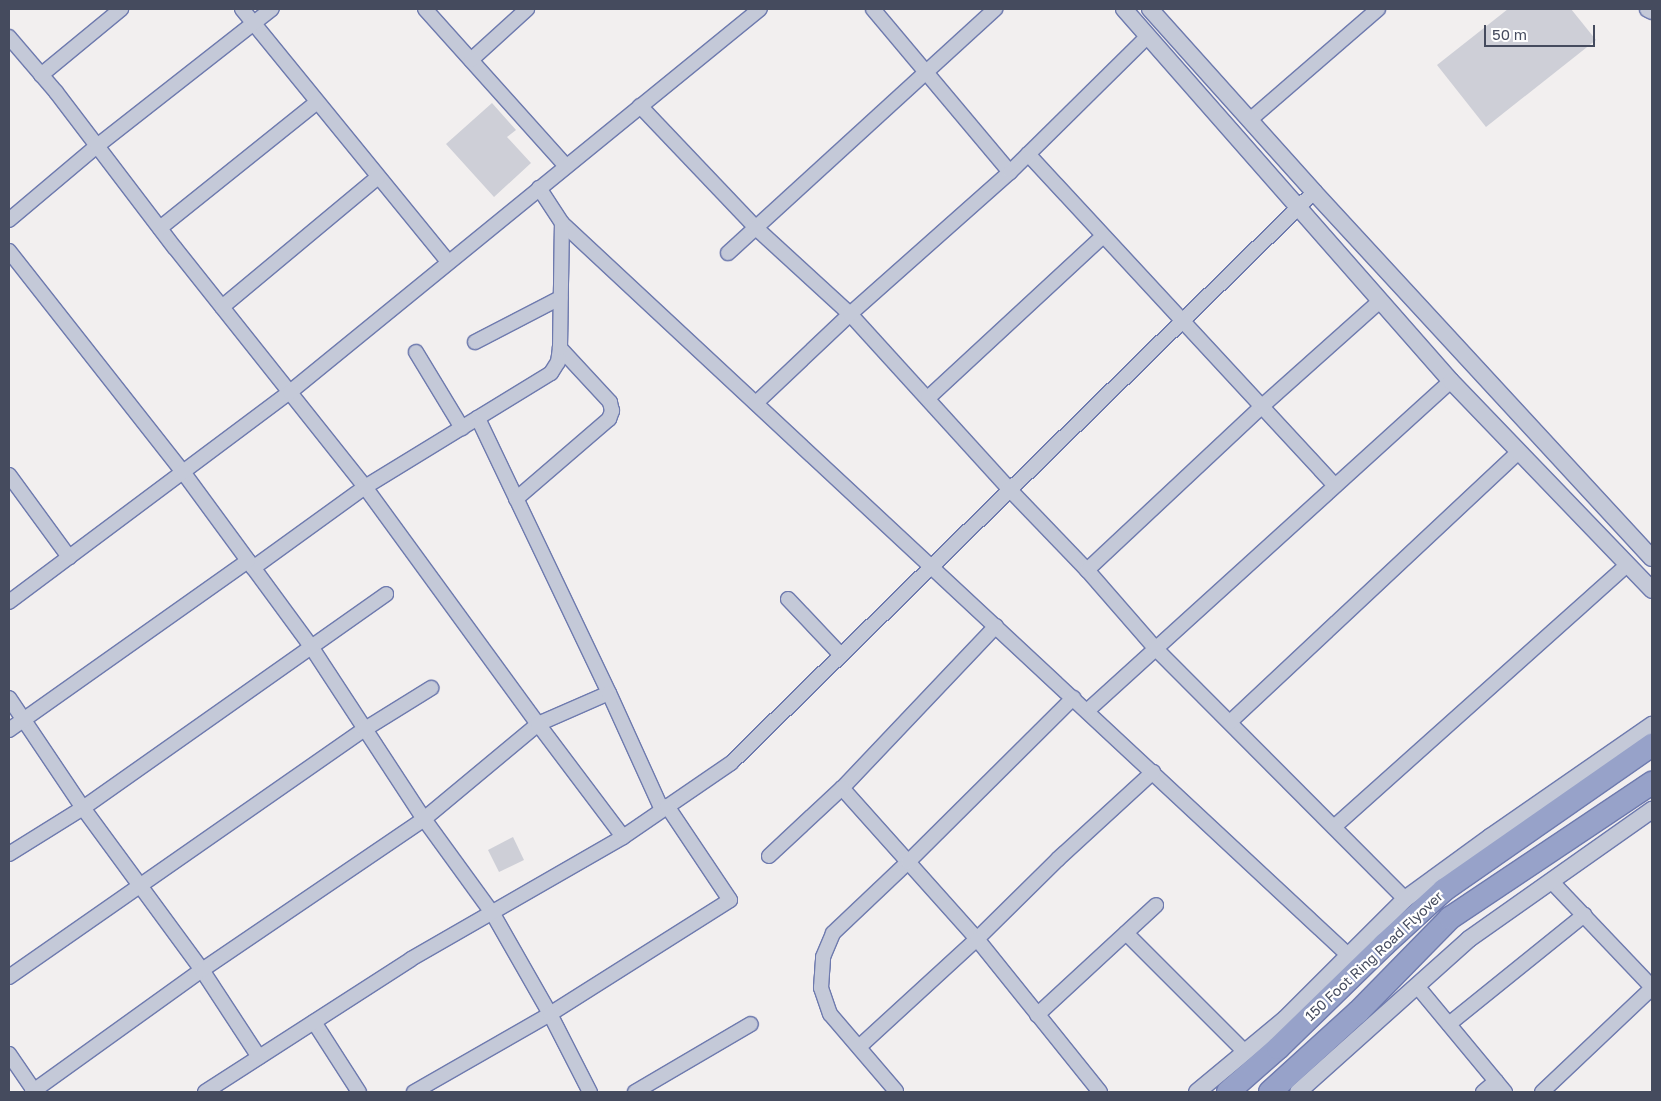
<!DOCTYPE html>
<style>
body{margin:0}
#map{position:relative;width:1661px;height:1101px;overflow:hidden;background:#f2efef;font-family:"Golos Text",sans-serif}
div>[style]{position:absolute}
[style*='--x']{left:calc(var(--x)*1px);top:calc(var(--y)*1px);width:calc(var(--w)*1px);rotate:calc(var(--a)*1deg)}
.building>*{inset:0;background:#cecfd7}
.roads{filter:drop-shadow(1px 0 #6e7aae) drop-shadow(-1px 0 #6e7aae) drop-shadow(0 1px #6e7aae) drop-shadow(0 -1px #6e7aae)}
.minor>*{height:14px;margin:-7px;padding:0 7px;transform-origin:7px;border-radius:7px;background:#c4c9d8}
.tertiary>*{height:16px;margin:-8px;padding:0 8px;transform-origin:8px;border-radius:8px;background:#c4c9d8}
.trunk>*{height:22px;margin:-11px;padding:0 11px;transform-origin:11px;border-radius:11px;background:#97a2c9}
span{translate:-50% -50%;white-space:nowrap;text-align:center;line-height:1.15;-webkit-text-stroke:4.5px #fff;paint-order:stroke}
.street-label{font-size:14px;color:#454b5e}
.frame{position:absolute;inset:0;border:10px solid #454b5e;pointer-events:none}
.scale{position:absolute;left:1484px;top:25px;width:111px;height:22px;box-sizing:border-box;border:2px solid #454b5e;border-top:0;padding-left:6px;font-size:15px;line-height:18px;white-space:nowrap;color:#454b5e;-webkit-text-stroke:4px #fff;paint-order:stroke}
</style>
<div id="map">
<div class="building">
<i style="clip-path:polygon(1508px 9px,1571px 9px,1596px 40px,1486px 127px,1437px 65px)"></i>
<i style="clip-path:polygon(492px 103px,516px 130px,507px 137px,531px 163px,494px 197px,446px 144px)"></i>
<i style="clip-path:polygon(513px 837px,524px 860px,499px 872px,488px 850px)"></i>
</div>
<div class="roads">
<div class="minor">
<i style="--x:242;--y:9;--w:326;--a:50.8"></i>
<i style="--x:425;--y:9;--w:211;--a:48.1"></i>
<i style="--x:873;--y:9;--w:213;--a:50"></i>
<i style="--x:9;--y:37;--w:72;--a:49.5"></i>
<i style="--x:56;--y:92;--w:196;--a:52.7"></i>
<i style="--x:175;--y:248;--w:305;--a:51.5"></i>
<i style="--x:365;--y:487;--w:293;--a:53.9"></i>
<i style="--x:538;--y:724;--w:77;--a:-23.6"></i>
<i style="--x:609;--y:693;--w:305;--a:-115.5"></i>
<i style="--x:471;--y:60;--w:76;--a:-42.3"></i>
<i style="--x:41;--y:75;--w:104;--a:-39.5"></i>
<i style="--x:640;--y:106;--w:168;--a:46.4"></i>
<i style="--x:756;--y:228;--w:127;--a:42.5"></i>
<i style="--x:850;--y:314;--w:236;--a:47.7"></i>
<i style="--x:1009;--y:489;--w:112;--a:46.1"></i>
<i style="--x:1087;--y:570;--w:105;--a:48.9"></i>
<i style="--x:1156;--y:649;--w:353;--a:45.1"></i>
<i style="--x:1251;--y:119;--w:168;--a:-40.9"></i>
<i style="--x:1028;--y:154;--w:452;--a:47.2"></i>
<i style="--x:9;--y:220;--w:115;--a:-40.1"></i>
<i style="--x:97;--y:146;--w:222;--a:-38.1"></i>
<i style="--x:562;--y:223;--w:1074;--a:42.96"></i>
<i style="--x:160;--y:228;--w:201;--a:-38.7"></i>
<i style="--x:9;--y:251;--w:281;--a:51.8"></i>
<i style="--x:183;--y:472;--w:215;--a:53.7"></i>
<i style="--x:310;--y:645;--w:208;--a:56.8"></i>
<i style="--x:424;--y:819;--w:117;--a:54"></i>
<i style="--x:493;--y:914;--w:115;--a:60.3"></i>
<i style="--x:550;--y:1014;--w:88;--a:62.9"></i>
<i style="--x:728;--y:253;--w:362;--a:-42.4"></i>
<i style="--x:222;--y:307;--w:203;--a:-39.8"></i>
<i style="--x:475;--y:342;--w:96;--a:-27.4"></i>
<i style="--x:416;--y:352;--w:89;--a:58.8"></i>
<i style="--x:928;--y:398;--w:238;--a:-42.8"></i>
<i style="--x:756;--y:403;--w:129;--a:-43.4"></i>
<i style="--x:850;--y:314;--w:214;--a:-41.6"></i>
<i style="--x:1010;--y:172;--w:194;--a:-44.6"></i>
<i style="--x:9;--y:475;--w:102;--a:53.8"></i>
<i style="--x:516;--y:499;--w:123;--a:-40.7"></i>
<i style="--x:609;--y:419;--w:9;--a:-69"></i>
<i style="--x:612;--y:411;--w:9;--a:-103"></i>
<i style="--x:610;--y:402;--w:74;--a:-132.8"></i>
<i style="--x:253;--y:568;--w:138;--a:-35.9"></i>
<i style="--x:365;--y:487;--w:218;--a:-31.5"></i>
<i style="--x:551;--y:373;--w:13;--a:-58"></i>
<i style="--x:558;--y:362;--w:14;--a:-82"></i>
<i style="--x:560;--y:348;--w:125;--a:-89.1"></i>
<i style="--x:562;--y:223;--w:42;--a:-123.3"></i>
<i style="--x:1087;--y:570;--w:238;--a:-43.1"></i>
<i style="--x:1261;--y:407;--w:159;--a:-41.7"></i>
<i style="--x:788;--y:599;--w:77;--a:46.6"></i>
<i style="--x:9;--y:602;--w:351;--a:-36.8"></i>
<i style="--x:290;--y:392;--w:606;--a:-39.18"></i>
<i style="--x:996;--y:626;--w:224;--a:133.5"></i>
<i style="--x:842;--y:788;--w:203;--a:48.2"></i>
<i style="--x:977;--y:939;--w:114;--a:-44.6"></i>
<i style="--x:1058;--y:859;--w:129;--a:-42.5"></i>
<i style="--x:609;--y:693;--w:128;--a:65.6"></i>
<i style="--x:9;--y:698;--w:133;--a:56.1"></i>
<i style="--x:83;--y:808;--w:201;--a:53.7"></i>
<i style="--x:202;--y:970;--w:104;--a:56.8"></i>
<i style="--x:1087;--y:711;--w:491;--a:-42.2"></i>
<i style="--x:1230;--y:722;--w:396;--a:-43.1"></i>
<i style="--x:9;--y:730;--w:293;--a:-35.3"></i>
<i style="--x:1334;--y:827;--w:394;--a:-41.8"></i>
<i style="--x:9;--y:854;--w:87;--a:-31.9"></i>
<i style="--x:83;--y:808;--w:371;--a:-35.2"></i>
<i style="--x:769;--y:856;--w:100;--a:-43"></i>
<i style="--x:1551;--y:881;--w:146;--a:46.4"></i>
<i style="--x:1126;--y:933;--w:168;--a:45"></i>
<i style="--x:9;--y:977;--w:434;--a:-34.9"></i>
<i style="--x:365;--y:729;--w:78;--a:-31.8"></i>
<i style="--x:1417;--y:986;--w:138;--a:50.3"></i>
<i style="--x:1037;--y:1015;--w:162;--a:-42.7"></i>
<i style="--x:314;--y:1022;--w:83;--a:57.3"></i>
<i style="--x:1449;--y:1024;--w:174;--a:-38.9"></i>
<i style="--x:859;--y:1047;--w:160;--a:-42.5"></i>
<i style="--x:977;--y:939;--w:196;--a:51.2"></i>
<i style="--x:9;--y:1054;--w:46;--a:55.6"></i>
<i style="--x:896;--y:1091;--w:101;--a:-130.6"></i>
<i style="--x:830;--y:1014;--w:28;--a:-109"></i>
<i style="--x:821;--y:988;--w:31;--a:-86"></i>
<i style="--x:823;--y:957;--w:26;--a:-67"></i>
<i style="--x:833;--y:933;--w:103;--a:-43.4"></i>
<i style="--x:908;--y:862;--w:233;--a:-44.8"></i>
<i style="--x:32;--y:1092;--w:209;--a:-35.7"></i>
<i style="--x:202;--y:970;--w:268;--a:-34.2"></i>
<i style="--x:424;--y:819;--w:148;--a:-39.8"></i>
<i style="--x:538;--y:724;--w:141;--a:53"></i>
<i style="--x:205;--y:1092;--w:245;--a:-32.8"></i>
<i style="--x:411;--y:959;--w:245;--a:-29.9"></i>
<i style="--x:623;--y:837;--w:131;--a:-34.4"></i>
<i style="--x:731;--y:763;--w:816;--a:-44.4"></i>
<i style="--x:414;--y:1092;--w:157;--a:-29.8"></i>
<i style="--x:550;--y:1014;--w:213;--a:-32.3"></i>
<i style="--x:730;--y:900;--w:113;--a:-123.8"></i>
<i style="--x:635;--y:1092;--w:134;--a:-30.4"></i>
<i style="--x:1483;--y:1092;--w:17;--a:-40"></i>
<i style="--x:1542;--y:1092;--w:151;--a:-43.4"></i>
</div>
<div class="tertiary">
<i style="--x:1124;--y:9;--w:495;--a:48.7"></i>
<i style="--x:1451;--y:381;--w:290;--a:46.1"></i>
<i style="--x:1150;--y:9;--w:246;--a:48.1"></i>
<i style="--x:1314;--y:192;--w:498;--a:47.3"></i>
<i style="--x:1648;--y:9;--w:4;--a:27"></i>
<i style="--x:1197;--y:1092;--w:114;--a:-39.7"></i>
<i style="--x:1285;--y:1019;--w:170;--a:-45"></i>
<i style="--x:1405;--y:899;--w:105;--a:-36.1"></i>
<i style="--x:1490;--y:837;--w:197;--a:-34.7"></i>
<i style="--x:1298;--y:1092;--w:229;--a:-41.8"></i>
<i style="--x:1469;--y:939;--w:224;--a:-35.2"></i>
</div>
<div class="trunk">
<i style="--x:1228;--y:1092;--w:67;--a:-41.3"></i>
<i style="--x:1278;--y:1048;--w:149;--a:-44.2"></i>
<i style="--x:1385;--y:944;--w:80;--a:-42.5"></i>
<i style="--x:1444;--y:890;--w:254;--a:-34.9"></i>
<i style="--x:1270;--y:1092;--w:119;--a:-42.3"></i>
<i style="--x:1358;--y:1012;--w:132;--a:-45.6"></i>
<i style="--x:1450;--y:918;--w:243;--a:-33.8"></i>
</div>
</div>
<div class="street-label">
<span style="left:1374px;top:956px;rotate:-43deg">150 Foot Ring Road Flyover</span>
</div>
<div class="frame"></div>
<div class="scale">50 m</div>
</div>
